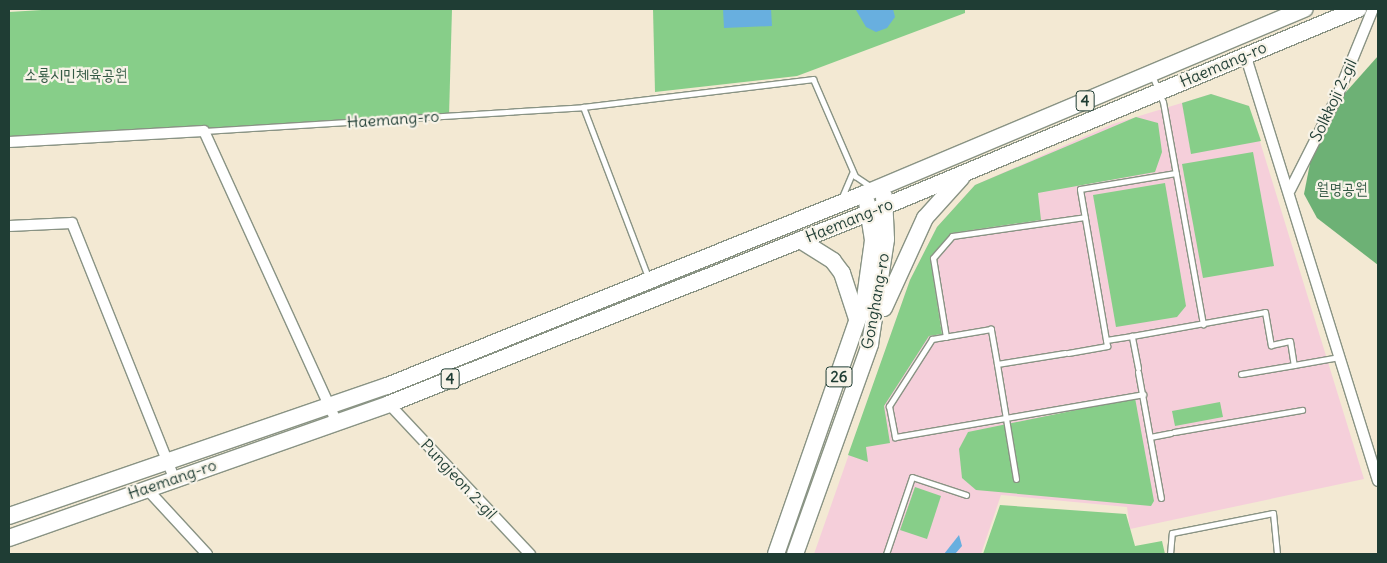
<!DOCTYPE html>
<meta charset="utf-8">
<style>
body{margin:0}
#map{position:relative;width:1387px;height:563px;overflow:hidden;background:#f3e9d3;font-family:Delius,"Poor Story",sans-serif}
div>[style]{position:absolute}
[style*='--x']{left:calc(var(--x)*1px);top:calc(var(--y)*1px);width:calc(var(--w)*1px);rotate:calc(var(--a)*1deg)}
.built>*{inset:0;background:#f5cfda}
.green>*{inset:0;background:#87ce89}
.forest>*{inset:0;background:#6db175}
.water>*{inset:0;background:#68afdf}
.roads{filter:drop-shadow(1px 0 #899384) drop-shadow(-1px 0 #899384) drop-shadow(0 1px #899384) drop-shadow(0 -1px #899384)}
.lane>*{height:5px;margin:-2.5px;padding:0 2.5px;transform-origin:2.5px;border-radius:2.5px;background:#fff}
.street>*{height:10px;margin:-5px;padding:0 5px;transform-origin:5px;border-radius:5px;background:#fff}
.primary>*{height:16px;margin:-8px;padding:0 8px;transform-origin:8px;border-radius:8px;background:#fff}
span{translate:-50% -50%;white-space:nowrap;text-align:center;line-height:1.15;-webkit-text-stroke:4.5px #f7f3e8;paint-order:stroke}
.shield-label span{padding:1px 4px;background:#f7f3e8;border:1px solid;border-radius:4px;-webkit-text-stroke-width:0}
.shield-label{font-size:15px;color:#1f3d34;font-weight:700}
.street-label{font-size:16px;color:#1f3d34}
.park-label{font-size:16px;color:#345a45}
.frame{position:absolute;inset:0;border:10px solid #1f3d34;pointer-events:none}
</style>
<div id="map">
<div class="built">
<i style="clip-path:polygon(1211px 94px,1249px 106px,1364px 479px,1130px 529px,1127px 507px,1001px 495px,981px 554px,814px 554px,910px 280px,937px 227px,975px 185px,1113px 124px)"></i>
</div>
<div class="green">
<i style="clip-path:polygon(58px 9px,452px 9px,449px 116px,9px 142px,9px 12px)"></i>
<i style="clip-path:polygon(653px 9px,965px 9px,965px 13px,797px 76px,655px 92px)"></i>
<i style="clip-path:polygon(1211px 94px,1249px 106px,1261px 141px,1191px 154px,1182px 103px)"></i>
<i style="clip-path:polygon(1136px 117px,1158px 123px,1162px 152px,1155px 172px,1038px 193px,1041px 220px,952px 233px,930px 257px,942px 334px,929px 336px,884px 406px,890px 443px,866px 447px,868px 462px,848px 455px,910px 280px,937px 227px,975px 185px)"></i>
<i style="clip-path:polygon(1253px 152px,1274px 266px,1203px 278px,1182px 164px)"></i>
<i style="clip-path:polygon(1165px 183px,1186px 306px,1177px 317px,1116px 327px,1093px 195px)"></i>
<i style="clip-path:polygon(1135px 398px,1154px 501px,1151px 506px,976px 490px,962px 478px,959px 449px,968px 432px)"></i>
<i style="clip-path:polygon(1220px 402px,1223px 417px,1175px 426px,1172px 411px)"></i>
<i style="clip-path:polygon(915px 487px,941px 496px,927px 539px,900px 530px)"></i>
<i style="clip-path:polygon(1000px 505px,1126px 514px,1135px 546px,1162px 541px,1165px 554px,983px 554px)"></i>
</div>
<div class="forest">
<i style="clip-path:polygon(1378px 56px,1378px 265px,1317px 218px,1304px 194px,1314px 143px,1330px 110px)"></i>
</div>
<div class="water">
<i style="clip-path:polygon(723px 9px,771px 9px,772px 26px,724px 28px)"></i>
<i style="clip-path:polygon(848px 9px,893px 9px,895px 17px,887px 28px,876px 32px,866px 27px,856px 10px)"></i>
<i style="clip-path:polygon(959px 535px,962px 546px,955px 554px,944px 554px)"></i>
</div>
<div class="roads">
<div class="lane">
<i style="--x:1152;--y:75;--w:29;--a:68"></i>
<i style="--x:1163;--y:102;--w:226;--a:79.8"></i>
<i style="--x:204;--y:131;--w:380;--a:-3.6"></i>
<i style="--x:842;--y:197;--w:26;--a:-67"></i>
<i style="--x:648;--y:277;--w:182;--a:-110.9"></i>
<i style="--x:583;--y:107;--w:232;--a:-6.9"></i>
<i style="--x:813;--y:79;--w:106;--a:66.6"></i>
<i style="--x:855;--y:176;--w:18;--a:34"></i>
<i style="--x:1132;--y:336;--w:26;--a:171"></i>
<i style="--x:1106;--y:340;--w:153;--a:-99.8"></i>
<i style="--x:1080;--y:189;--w:97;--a:-9.5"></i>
<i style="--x:946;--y:337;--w:80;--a:-99.3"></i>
<i style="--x:933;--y:258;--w:29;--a:-49"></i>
<i style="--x:952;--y:236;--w:134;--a:-8.1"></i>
<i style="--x:1068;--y:353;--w:40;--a:-10"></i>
<i style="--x:1107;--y:346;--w:6;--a:-99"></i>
<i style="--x:997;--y:364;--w:36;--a:-100"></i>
<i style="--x:991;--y:329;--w:60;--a:170.4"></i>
<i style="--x:932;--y:339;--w:80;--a:122.7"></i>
<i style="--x:889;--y:406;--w:32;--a:79"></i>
<i style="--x:895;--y:437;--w:252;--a:-9.8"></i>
<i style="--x:1138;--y:368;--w:33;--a:-101"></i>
<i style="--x:1132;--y:336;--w:135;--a:-10.2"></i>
<i style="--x:1265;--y:312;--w:34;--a:80"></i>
<i style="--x:1271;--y:345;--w:19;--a:-12"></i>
<i style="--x:1290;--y:341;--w:24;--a:81"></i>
<i style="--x:1294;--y:365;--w:46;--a:-10.1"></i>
<i style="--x:1138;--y:372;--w:128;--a:79.7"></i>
<i style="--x:1241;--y:374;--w:54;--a:-9.6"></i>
<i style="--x:1174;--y:432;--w:130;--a:-9.8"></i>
<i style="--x:1150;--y:437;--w:21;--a:-11"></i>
<i style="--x:1016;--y:479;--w:117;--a:-99.4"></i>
<i style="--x:997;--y:364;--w:69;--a:-9.2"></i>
<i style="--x:886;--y:554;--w:81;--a:-71.3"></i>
<i style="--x:912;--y:477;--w:57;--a:18.4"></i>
<i style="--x:1170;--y:554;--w:21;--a:-85"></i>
<i style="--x:1172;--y:533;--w:103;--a:-11.2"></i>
<i style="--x:1273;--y:513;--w:41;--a:84.4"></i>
</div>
<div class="street">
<i style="--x:1245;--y:54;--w:447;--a:72.7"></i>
<i style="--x:9;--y:142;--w:195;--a:-3.2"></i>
<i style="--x:204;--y:131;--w:321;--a:65.5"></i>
<i style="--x:1290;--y:190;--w:104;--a:-63.2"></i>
<i style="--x:1337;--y:97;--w:95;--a:-67.8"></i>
<i style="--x:9;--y:226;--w:63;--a:-2.7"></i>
<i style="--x:72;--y:223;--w:275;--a:68.2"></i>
<i style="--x:389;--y:404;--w:206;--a:46.8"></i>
<i style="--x:146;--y:488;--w:90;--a:47.3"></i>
</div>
<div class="primary">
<i style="--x:800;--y:240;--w:39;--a:32"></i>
<i style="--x:833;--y:261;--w:15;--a:53"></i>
<i style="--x:842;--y:273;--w:48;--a:71.9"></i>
<i style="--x:884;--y:308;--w:99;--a:-65.5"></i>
<i style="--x:925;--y:218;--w:54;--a:-48"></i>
<i style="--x:9;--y:516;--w:400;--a:-19"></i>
<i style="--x:387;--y:386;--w:514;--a:-21.93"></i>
<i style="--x:864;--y:194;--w:478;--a:-22.8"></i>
<i style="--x:9;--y:538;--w:403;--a:-19.4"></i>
<i style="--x:389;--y:404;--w:519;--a:-21.72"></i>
<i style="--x:871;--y:212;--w:528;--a:-22.63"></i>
<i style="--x:776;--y:554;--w:271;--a:-70.8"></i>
<i style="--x:865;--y:298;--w:59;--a:-82.1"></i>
<i style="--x:873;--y:240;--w:37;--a:-99"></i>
<i style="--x:795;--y:554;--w:223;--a:-70.3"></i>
<i style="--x:870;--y:344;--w:106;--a:-81.3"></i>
<i style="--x:886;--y:239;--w:43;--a:-92.7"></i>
</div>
</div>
<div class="shield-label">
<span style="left:1085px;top:101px">4</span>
<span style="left:839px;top:377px">26</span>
<span style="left:450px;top:379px">4</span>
</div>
<div class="street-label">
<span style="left:1223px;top:64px;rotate:-23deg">Haemang-ro</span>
<span style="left:1333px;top:100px;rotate:-65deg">Solkkoji 2-gil</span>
<span style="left:393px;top:119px;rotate:-4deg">Haemang-ro</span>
<span style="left:849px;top:220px;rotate:-22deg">Haemang-ro</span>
<span style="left:875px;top:301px;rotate:-80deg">Gonghang-ro</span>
<span style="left:172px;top:479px;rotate:-19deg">Haemang-ro</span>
<span style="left:459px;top:479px;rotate:47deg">Pungjeon 2-gil</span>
</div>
<div class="park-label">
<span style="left:76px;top:74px">소룡시민체육공원</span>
<span style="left:1342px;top:188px">월명공원</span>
</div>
<div class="frame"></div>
</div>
